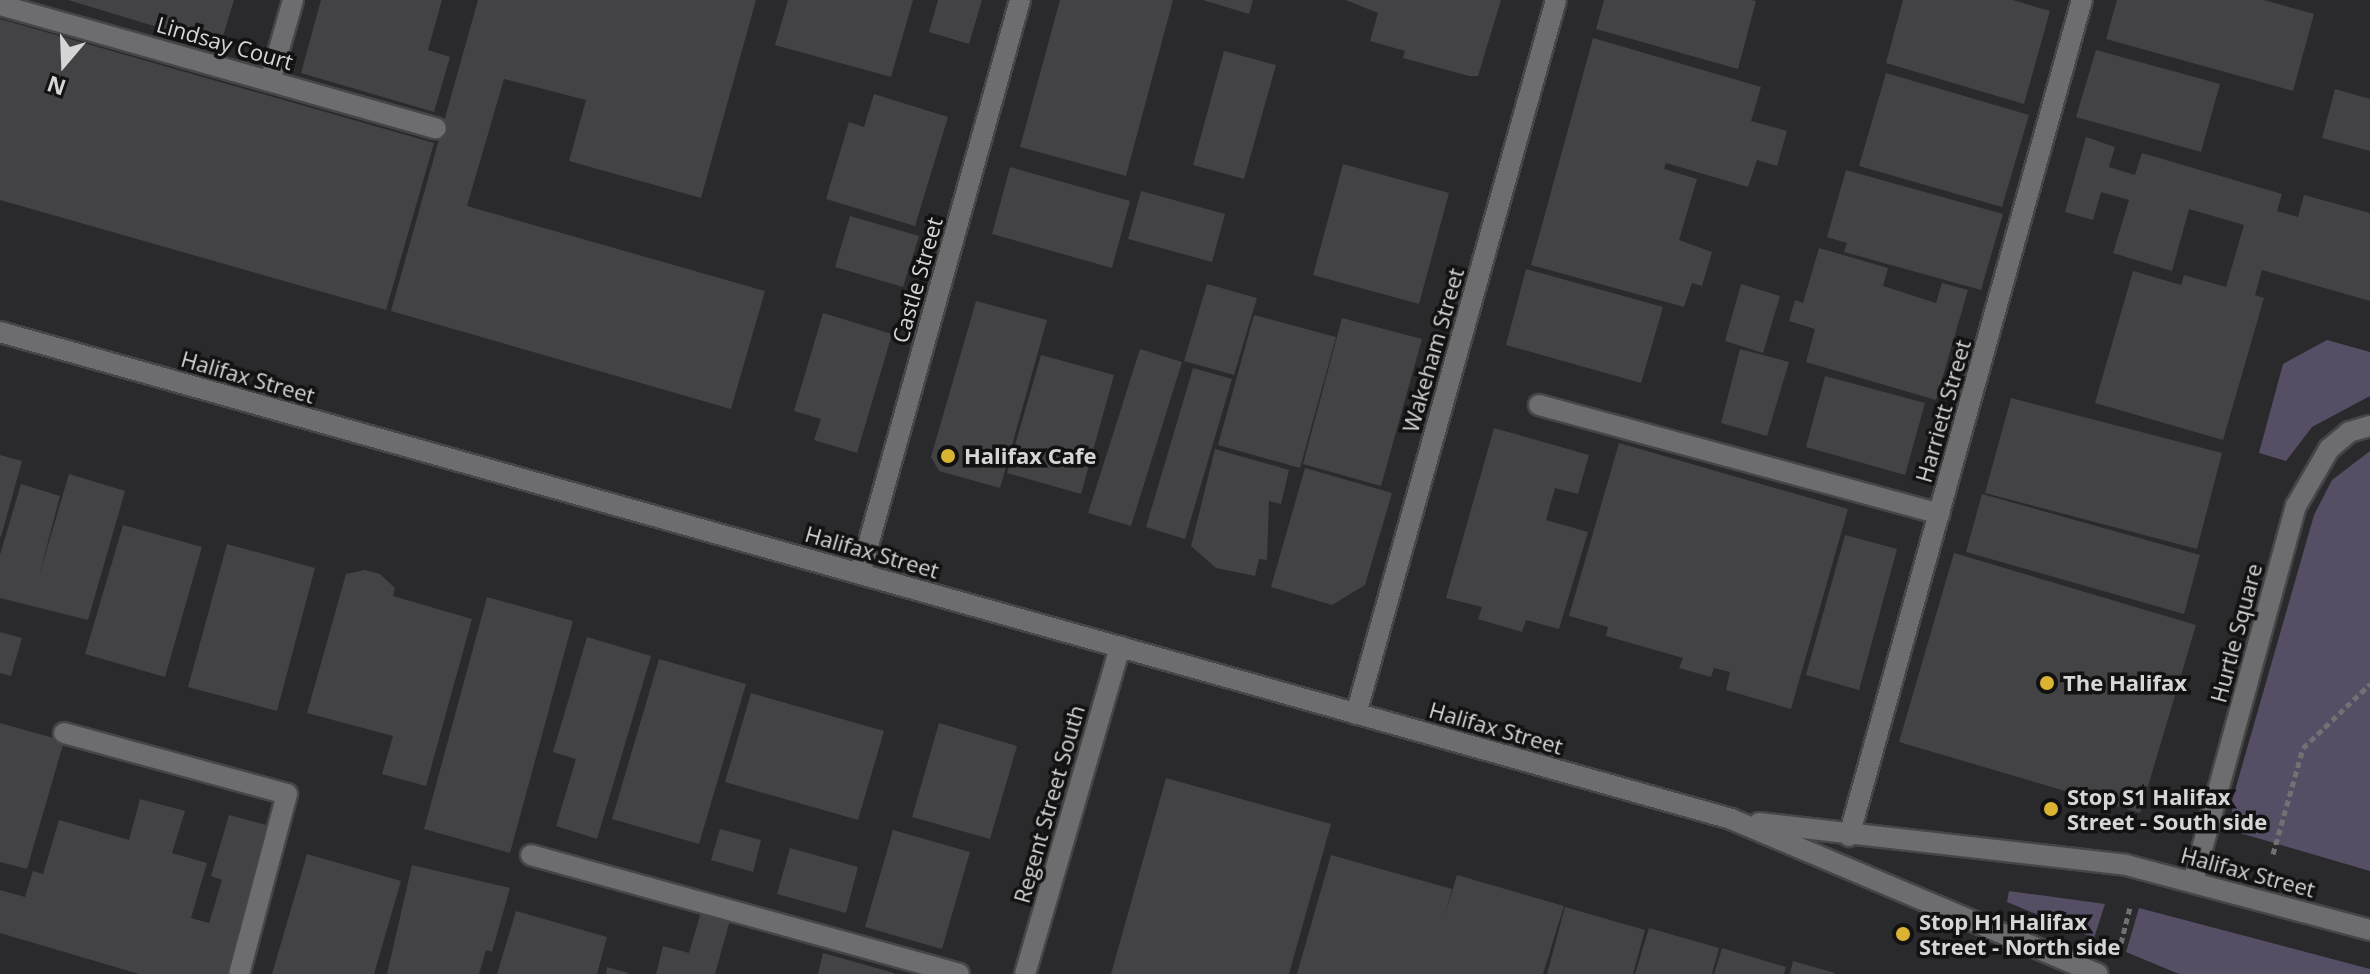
<!DOCTYPE html>
<style>
body{margin:0}
#map{position:relative;width:2370px;height:974px;overflow:hidden;background:#2a292c;font-family:"Open Sans",sans-serif}
div>[style]{position:absolute}
[style*='--x']{left:calc(var(--x)*1px);top:calc(var(--y)*1px);width:calc(var(--w)*1px);rotate:calc(var(--a)*1deg)}
.green>*{inset:0;background:#564e65}
.building>*{inset:0;background:#434245}
.path>*{height:5px;margin-top:-2.5px;transform-origin:0;background:repeating-linear-gradient(90deg,#717173 0 6px,transparent 0 10px)}
.roads{filter:drop-shadow(2px 0 #464547) drop-shadow(-2px 0 #464547) drop-shadow(0 2px #464547) drop-shadow(0 -2px #464547)}
.service>*{height:20px;margin:-10px;padding:0 10px;transform-origin:10px;border-radius:10px;background:#6d6c6f}
.minor>*{height:20px;margin:-10px;padding:0 10px;transform-origin:10px;border-radius:10px;background:#6d6c6f}
.tertiary>*{height:20px;margin:-10px;padding:0 10px;transform-origin:10px;border-radius:10px;background:#6d6c6f}
.dots>*{width:22px;height:22px;translate:-50% -50%;box-sizing:border-box;border:4px solid #131213;border-radius:50%}
span{translate:-50% -50%;white-space:nowrap;text-align:center;line-height:1.15;-webkit-text-stroke:7px #131213;paint-order:stroke}
.street-label{font-size:22px;color:#d6d6d7}
.poi-label{font-size:22px;color:#d6d6d7;font-weight:700}
.left{translate:0 -50%;text-align:left}
.north{position:absolute;left:24px;top:24px;width:80px;height:80px;-webkit-text-stroke:6px #131213;paint-order:stroke;rotate:199deg;font-size:22px;font-weight:700;line-height:32px;text-align:center;color:#d6d6d7}
.north::after{content:'';display:block;margin:auto;width:28px;height:36px;background:#d6d6d7;clip-path:polygon(50% 0,100% 100%,50% 72%,0 100%)}
</style>
<div id="map">
<div class="green">
<i style="clip-path:polygon(2327px 340px,2370px 352px,2370px 396px,2312px 427px,2286px 461px,2259px 453px,2283px 364px)"></i>
<i style="clip-path:polygon(2370px 451px,2370px 871px,2233px 831px,2232px 801px,2314px 515px,2332px 480px)"></i>
<i style="clip-path:polygon(2009px 891px,2105px 904px,2094px 938px,2007px 902px)"></i>
<i style="clip-path:polygon(2139px 908px,2370px 969px,2370px 974px,2179px 974px,2126px 952px)"></i>
</div>
<div class="building">
<i style="clip-path:polygon(68px 0,234px 0,220px 46px)"></i>
<i style="clip-path:polygon(321px 0,442px 0,428px 50px,450px 57px,434px 112px,301px 73px)"></i>
<i style="clip-path:polygon(478px 0,756px 0,701px 198px,569px 161px,586px 100px,504px 79px,467px 206px,765px 291px,731px 409px,391px 311px)"></i>
<i style="clip-path:polygon(788px 0,913px 0,891px 77px,775px 45px)"></i>
<i style="clip-path:polygon(938px 0,982px 0,969px 44px,929px 32px)"></i>
<i style="clip-path:polygon(1060px 0,1173px 0,1126px 176px,1020px 147px)"></i>
<i style="clip-path:polygon(1203px 0,1253px 0,1249px 14px)"></i>
<i style="clip-path:polygon(1346px 0,1501px 0,1478px 76px,1469px 76px,1403px 58px,1405px 51px,1370px 41px,1378px 13px)"></i>
<i style="clip-path:polygon(1604px 0,1751px 0,1756px 1px,1738px 69px,1596px 29px)"></i>
<i style="clip-path:polygon(1903px 0,2013px 0,2050px 11px,2024px 104px,1886px 63px)"></i>
<i style="clip-path:polygon(2117px 0,2264px 0,2314px 14px,2293px 91px,2106px 39px)"></i>
<i style="clip-path:polygon(0 19px,434px 143px,386px 310px,0 200px)"></i>
<i style="clip-path:polygon(1593px 38px,1761px 87px,1751px 121px,1787px 131px,1777px 166px,1757px 160px,1748px 187px,1666px 163px,1664px 169px,1697px 179px,1679px 240px,1712px 252px,1702px 286px,1692px 283px,1684px 307px,1531px 265px)"></i>
<i style="clip-path:polygon(2096px 50px,2220px 84px,2201px 152px,2076px 117px)"></i>
<i style="clip-path:polygon(1224px 51px,1276px 65px,1244px 179px,1193px 165px)"></i>
<i style="clip-path:polygon(1886px 73px,2029px 115px,2002px 207px,1859px 166px)"></i>
<i style="clip-path:polygon(2335px 89px,2370px 99px,2370px 151px,2322px 138px)"></i>
<i style="clip-path:polygon(874px 94px,948px 117px,915px 226px,826px 199px,849px 122px,864px 127px)"></i>
<i style="clip-path:polygon(2086px 137px,2115px 147px,2109px 167px,2135px 175px,2142px 153px,2282px 194px,2277px 211px,2298px 217px,2304px 195px,2370px 213px,2370px 301px,2262px 270px,2255px 295px,2264px 298px,2223px 440px,2095px 403px,2133px 271px,2181px 285px,2184px 275px,2226px 287px,2244px 225px,2189px 209px,2172px 271px,2113px 253px,2129px 200px,2101px 192px,2093px 220px,2065px 212px)"></i>
<i style="clip-path:polygon(1343px 164px,1449px 193px,1419px 304px,1313px 275px)"></i>
<i style="clip-path:polygon(1010px 167px,1130px 201px,1112px 268px,992px 234px)"></i>
<i style="clip-path:polygon(1846px 170px,2003px 214px,1981px 290px,1844px 252px,1847px 243px,1827px 237px)"></i>
<i style="clip-path:polygon(1141px 191px,1225px 214px,1212px 262px,1128px 239px)"></i>
<i style="clip-path:polygon(850px 216px,919px 236px,903px 287px,835px 267px)"></i>
<i style="clip-path:polygon(1819px 248px,1888px 268px,1883px 286px,1936px 303px,1942px 283px,1968px 290px,1936px 400px,1806px 362px,1815px 329px,1789px 321px,1795px 300px,1803px 303px)"></i>
<i style="clip-path:polygon(1526px 269px,1663px 307px,1641px 383px,1506px 345px)"></i>
<i style="clip-path:polygon(1207px 284px,1257px 298px,1234px 375px,1184px 361px)"></i>
<i style="clip-path:polygon(1741px 284px,1780px 296px,1763px 353px,1725px 341px)"></i>
<i style="clip-path:polygon(976px 301px,1047px 320px,1000px 488px,939px 471px,931px 457px)"></i>
<i style="clip-path:polygon(823px 313px,892px 334px,857px 453px,814px 440px,821px 419px,794px 411px)"></i>
<i style="clip-path:polygon(1254px 315px,1336px 337px,1300px 468px,1218px 445px)"></i>
<i style="clip-path:polygon(1342px 318px,1422px 339px,1381px 486px,1303px 464px)"></i>
<i style="clip-path:polygon(1140px 349px,1182px 362px,1131px 526px,1088px 513px)"></i>
<i style="clip-path:polygon(1740px 349px,1789px 362px,1767px 436px,1721px 423px)"></i>
<i style="clip-path:polygon(1041px 355px,1114px 375px,1081px 494px,1007px 473px)"></i>
<i style="clip-path:polygon(1193px 368px,1232px 379px,1185px 539px,1146px 527px)"></i>
<i style="clip-path:polygon(1825px 376px,1925px 403px,1905px 475px,1806px 447px)"></i>
<i style="clip-path:polygon(2011px 398px,2222px 453px,2197px 549px,1985px 493px)"></i>
<i style="clip-path:polygon(1494px 428px,1589px 455px,1578px 494px,1555px 488px,1546px 520px,1588px 532px,1559px 629px,1526px 620px,1522px 632px,1478px 619px,1482px 607px,1446px 598px)"></i>
<i style="clip-path:polygon(1619px 443px,1848px 509px,1791px 709px,1726px 690px,1730px 672px,1714px 668px,1711px 677px,1679px 668px,1683px 658px,1606px 636px,1608px 627px,1569px 616px)"></i>
<i style="clip-path:polygon(1215px 449px,1289px 470px,1281px 504px,1269px 501px,1267px 560px,1259px 559px,1255px 576px,1216px 568px,1191px 546px)"></i>
<i style="clip-path:polygon(0 455px,22px 461px,1px 537px,0 536px)"></i>
<i style="clip-path:polygon(1305px 468px,1392px 493px,1365px 585px,1332px 605px,1271px 587px)"></i>
<i style="clip-path:polygon(69px 474px,125px 491px,88px 620px,0 598px,0 555px,21px 484px,60px 496px,39px 576px)"></i>
<i style="clip-path:polygon(1982px 494px,2200px 555px,2184px 614px,1966px 552px)"></i>
<i style="clip-path:polygon(123px 525px,202px 547px,165px 677px,85px 654px)"></i>
<i style="clip-path:polygon(1845px 535px,1897px 549px,1859px 690px,1806px 675px)"></i>
<i style="clip-path:polygon(227px 544px,315px 568px,277px 711px,188px 687px)"></i>
<i style="clip-path:polygon(1954px 553px,2196px 625px,2140px 813px,1899px 742px)"></i>
<i style="clip-path:polygon(365px 570px,380px 574px,395px 588px,393px 596px,472px 619px,426px 786px,382px 774px,393px 736px,307px 713px,346px 574px)"></i>
<i style="clip-path:polygon(487px 597px,573px 621px,510px 853px,424px 829px)"></i>
<i style="clip-path:polygon(0 632px,22px 638px,11px 676px,0 673px)"></i>
<i style="clip-path:polygon(587px 637px,651px 656px,597px 839px,556px 826px,576px 759px,553px 752px)"></i>
<i style="clip-path:polygon(659px 659px,746px 684px,699px 844px,612px 819px)"></i>
<i style="clip-path:polygon(751px 693px,884px 731px,858px 820px,725px 782px)"></i>
<i style="clip-path:polygon(0 723px,64px 741px,27px 869px,0 862px)"></i>
<i style="clip-path:polygon(939px 723px,1017px 746px,990px 839px,912px 817px)"></i>
<i style="clip-path:polygon(1166px 778px,1331px 824px,1289px 974px,1111px 974px)"></i>
<i style="clip-path:polygon(140px 799px,185px 811px,172px 853px,207px 863px,191px 918px,209px 923px,222px 880px,211px 876px,229px 815px,274px 827px,230px 974px,139px 974px,0 933px,0 890px,25px 897px,33px 871px,43px 874px,59px 820px,129px 840px)"></i>
<i style="clip-path:polygon(720px 829px,761px 840px,753px 872px,711px 860px)"></i>
<i style="clip-path:polygon(893px 830px,970px 852px,942px 949px,865px 927px)"></i>
<i style="clip-path:polygon(790px 848px,858px 867px,846px 913px,777px 894px)"></i>
<i style="clip-path:polygon(307px 854px,401px 881px,374px 974px,272px 974px)"></i>
<i style="clip-path:polygon(1331px 855px,1452px 889px,1444px 918px,1457px 875px,1564px 906px,1543px 974px,1297px 974px)"></i>
<i style="clip-path:polygon(412px 865px,510px 888px,492px 952px,486px 950px,479px 974px,387px 974px)"></i>
<i style="clip-path:polygon(1565px 907px,1645px 930px,1633px 974px,1547px 974px)"></i>
<i style="clip-path:polygon(516px 911px,607px 937px,597px 974px,497px 974px)"></i>
<i style="clip-path:polygon(701px 912px,730px 920px,715px 974px,656px 974px,663px 946px,689px 953px)"></i>
<i style="clip-path:polygon(1649px 928px,1719px 948px,1712px 974px,1635px 974px)"></i>
<i style="clip-path:polygon(1722px 948px,1786px 967px,1784px 974px,1714px 974px)"></i>
<i style="clip-path:polygon(823px 953px,894px 973px,894px 974px,818px 974px)"></i>
<i style="clip-path:polygon(1793px 961px,1835px 973px,1835px 974px,1790px 974px)"></i>
<i style="clip-path:polygon(607px 967px,628px 973px,628px 974px,606px 974px)"></i>
</div>
<div class="path">
<i style="--x:2273;--y:854;--w:110;--a:-74.2"></i>
<i style="--x:2303;--y:748;--w:93;--a:-43.7"></i>
<i style="--x:2121;--y:943;--w:36;--a:-76"></i>
</div>
<div class="roads">
<div class="service">
<i style="--x:0;--y:5;--w:453;--a:15.8"></i>
<i style="--x:270;--y:81;--w:84;--a:-74.1"></i>
<i style="--x:1539;--y:405;--w:415;--a:15.2"></i>
<i style="--x:64;--y:733;--w:231;--a:15.3"></i>
<i style="--x:287;--y:794;--w:186;--a:104.9"></i>
<i style="--x:531;--y:855;--w:444;--a:15.5"></i>
</div>
<div class="minor">
<i style="--x:860;--y:574;--w:596;--a:-74.42"></i>
<i style="--x:1356;--y:714;--w:741;--a:-74.35"></i>
<i style="--x:1849;--y:836;--w:868;--a:-74.43"></i>
<i style="--x:2193;--y:882;--w:390;--a:-74.7"></i>
<i style="--x:2296;--y:506;--w:66;--a:-59.9"></i>
<i style="--x:2329;--y:449;--w:26;--a:-40"></i>
<i style="--x:2349;--y:432;--w:22;--a:-16"></i>
<i style="--x:1025;--y:974;--w:341;--a:-73.8"></i>
</div>
<div class="tertiary">
<i style="--x:0;--y:332;--w:1798;--a:15.71"></i>
<i style="--x:1731;--y:819;--w:398;--a:22.9"></i>
<i style="--x:1759;--y:823;--w:369;--a:6.5"></i>
<i style="--x:2126;--y:865;--w:253;--a:14.9"></i>
</div>
</div>
<div class="dots">
<i style="left:948px;top:456px;background:#dab333"></i>
<i style="left:2047px;top:683px;background:#dab333"></i>
<i style="left:2051px;top:809px;background:#dab333"></i>
<i style="left:1903px;top:934px;background:#dab333"></i>
</div>
<div class="street-label">
<span style="left:225px;top:43px;rotate:16deg">Lindsay Court</span>
<span style="left:917px;top:280px;rotate:-74deg">Castle Street</span>
<span style="left:1433px;top:350px;rotate:-74deg">Wakeham Street</span>
<span style="left:248px;top:377px;rotate:16deg">Halifax Street</span>
<span style="left:1943px;top:411px;rotate:-74deg">Harriett Street</span>
<span style="left:872px;top:552px;rotate:16deg">Halifax Street</span>
<span style="left:2236px;top:633px;rotate:-75deg">Hurtle Square</span>
<span style="left:1496px;top:728px;rotate:16deg">Halifax Street</span>
<span style="left:1049px;top:804px;rotate:-74deg">Regent Street South</span>
<span style="left:2248px;top:872px;rotate:15deg">Halifax Street</span>
</div>
<div class="poi-label">
<span class="left" style="left:964px;top:456px">Halifax Cafe</span>
<span class="left" style="left:2063px;top:683px">The Halifax</span>
<span class="left" style="left:2067px;top:809px">Stop S1 Halifax<br>Street - South side</span>
<span class="left" style="left:1919px;top:934px">Stop H1 Halifax<br>Street - North side</span>
</div>
<div class="north">N</div>
</div>
